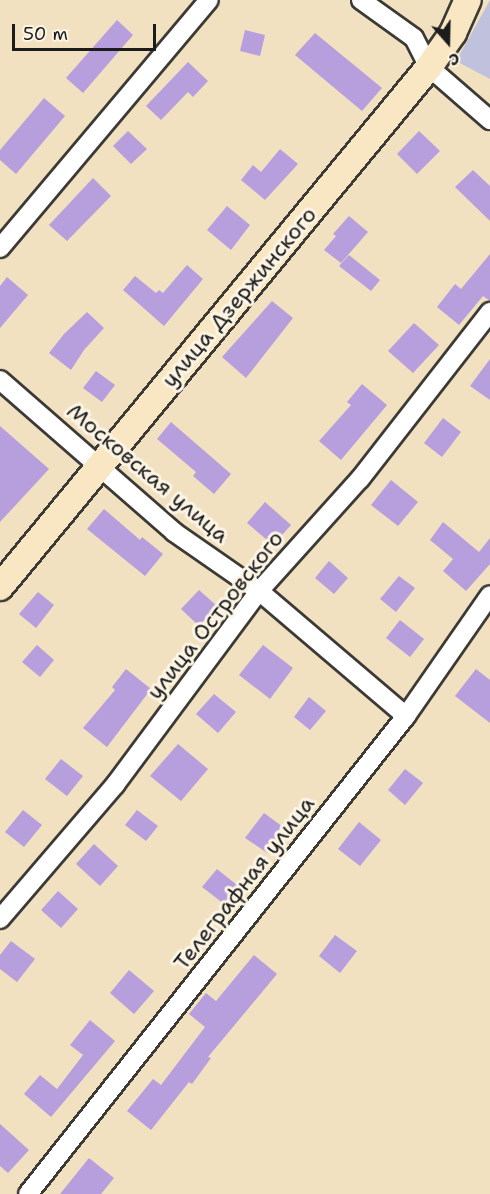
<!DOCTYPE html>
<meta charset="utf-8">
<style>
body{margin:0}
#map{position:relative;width:490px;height:1194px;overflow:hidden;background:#f1e1c1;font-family:"Shantell Sans",sans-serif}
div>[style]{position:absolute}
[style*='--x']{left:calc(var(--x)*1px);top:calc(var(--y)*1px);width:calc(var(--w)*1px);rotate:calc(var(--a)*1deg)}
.industrial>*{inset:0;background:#c0c2dd}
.building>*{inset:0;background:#b79edd}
.roads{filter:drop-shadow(2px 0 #3c3a35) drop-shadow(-2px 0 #3c3a35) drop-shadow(0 2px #3c3a35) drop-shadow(0 -2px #3c3a35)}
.street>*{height:18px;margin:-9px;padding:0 9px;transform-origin:9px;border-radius:9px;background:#fff}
.secondary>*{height:26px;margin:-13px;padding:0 13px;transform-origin:13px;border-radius:13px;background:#f9e7c3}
span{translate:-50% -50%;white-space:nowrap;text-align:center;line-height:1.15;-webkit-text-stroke:6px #fcf5e5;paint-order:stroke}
.street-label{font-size:22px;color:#1c1c1c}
.north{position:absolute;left:418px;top:12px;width:60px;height:60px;-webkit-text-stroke:4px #fcf5e5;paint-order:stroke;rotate:160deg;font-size:16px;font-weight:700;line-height:24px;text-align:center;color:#1c1c1c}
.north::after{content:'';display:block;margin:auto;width:21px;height:27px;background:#1c1c1c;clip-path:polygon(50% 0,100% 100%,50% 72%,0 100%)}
.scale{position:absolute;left:12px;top:24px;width:144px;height:27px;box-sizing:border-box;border:3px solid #1c1c1c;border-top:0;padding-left:8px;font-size:18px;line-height:21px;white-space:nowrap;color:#1c1c1c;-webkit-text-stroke:4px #fcf5e5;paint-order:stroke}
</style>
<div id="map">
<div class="industrial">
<i style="clip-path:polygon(490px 0,490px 79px,456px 61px)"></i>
</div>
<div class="building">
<i style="clip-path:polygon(117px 20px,133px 35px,83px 93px,66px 78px)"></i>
<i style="clip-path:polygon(245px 30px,265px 35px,260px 56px,240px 51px)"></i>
<i style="clip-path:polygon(315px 33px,382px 88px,362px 111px,295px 55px)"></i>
<i style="clip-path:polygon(188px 62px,208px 81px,193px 97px,188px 92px,161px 120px,146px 106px)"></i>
<i style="clip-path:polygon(44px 98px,65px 116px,16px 174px,0 160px,0 150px)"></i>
<i style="clip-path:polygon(128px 131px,147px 149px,131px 164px,113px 146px)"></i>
<i style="clip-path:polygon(419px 131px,440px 151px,417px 174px,397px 154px)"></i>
<i style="clip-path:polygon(280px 149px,298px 164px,265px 200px,241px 180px,253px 165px,261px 172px)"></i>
<i style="clip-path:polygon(473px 170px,490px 186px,490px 221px,455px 187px)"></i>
<i style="clip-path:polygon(93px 178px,111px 196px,67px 241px,49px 225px)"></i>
<i style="clip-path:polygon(227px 206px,250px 225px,231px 250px,207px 230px)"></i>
<i style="clip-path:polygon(349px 216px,368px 232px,341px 263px,324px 250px,336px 236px,333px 234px)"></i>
<i style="clip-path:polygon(490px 254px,490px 301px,483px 296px,459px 325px,437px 307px,455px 284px,461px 289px)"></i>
<i style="clip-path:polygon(349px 255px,380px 280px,371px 291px,339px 266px)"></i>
<i style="clip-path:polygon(187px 265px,203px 279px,164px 326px,123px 290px,135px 276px,156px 293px,159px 290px,163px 293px)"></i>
<i style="clip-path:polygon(7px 277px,28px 295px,0 328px,0 286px)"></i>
<i style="clip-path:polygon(272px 301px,293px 318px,246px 378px,222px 357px)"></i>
<i style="clip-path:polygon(87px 312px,104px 328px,84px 350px,71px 370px,49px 353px,64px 334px)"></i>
<i style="clip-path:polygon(414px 323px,439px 345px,413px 373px,388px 351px)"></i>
<i style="clip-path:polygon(490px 359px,490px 400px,470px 386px)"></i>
<i style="clip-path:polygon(96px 371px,115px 385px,102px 402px,83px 388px)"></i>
<i style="clip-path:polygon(362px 384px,387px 405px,341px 460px,319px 441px,351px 405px,347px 402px)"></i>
<i style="clip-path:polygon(443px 418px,461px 432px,442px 457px,424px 443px)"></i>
<i style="clip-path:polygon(171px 422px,231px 474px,214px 494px,193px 476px,196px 472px,157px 439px)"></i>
<i style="clip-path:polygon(0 426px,49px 469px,0 522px)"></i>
<i style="clip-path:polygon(391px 480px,418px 502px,398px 526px,371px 505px)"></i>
<i style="clip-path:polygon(265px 502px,291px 525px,273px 545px,247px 523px)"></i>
<i style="clip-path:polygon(104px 509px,140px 540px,142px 537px,163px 554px,145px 576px,87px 529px)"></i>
<i style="clip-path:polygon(443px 522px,479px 552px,490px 538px,490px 564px,466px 591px,443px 571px,453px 559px,430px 540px)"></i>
<i style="clip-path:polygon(329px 561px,348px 578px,334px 594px,315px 578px)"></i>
<i style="clip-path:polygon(399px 576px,415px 588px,396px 612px,380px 599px)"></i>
<i style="clip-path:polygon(199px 590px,217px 606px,199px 626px,181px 609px)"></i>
<i style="clip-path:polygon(38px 592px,54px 605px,36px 628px,19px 614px)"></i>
<i style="clip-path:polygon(400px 620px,424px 639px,410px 657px,386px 638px)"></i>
<i style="clip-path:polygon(37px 645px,54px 660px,40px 677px,22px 662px)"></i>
<i style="clip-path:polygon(263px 645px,293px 668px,270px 699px,239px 675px)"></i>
<i style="clip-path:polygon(126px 669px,151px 689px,107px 747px,83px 728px,115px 690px,112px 687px)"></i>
<i style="clip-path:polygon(476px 669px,490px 680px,490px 723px,455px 696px)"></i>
<i style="clip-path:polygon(214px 694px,236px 712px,218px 733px,196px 714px)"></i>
<i style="clip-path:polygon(309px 697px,326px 711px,310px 730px,294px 717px)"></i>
<i style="clip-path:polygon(178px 744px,208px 769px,181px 801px,150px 776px)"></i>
<i style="clip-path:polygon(61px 759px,83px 776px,67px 796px,45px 779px)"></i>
<i style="clip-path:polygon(405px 769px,423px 783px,405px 805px,388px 790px)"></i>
<i style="clip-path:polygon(23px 810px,42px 825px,24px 847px,5px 832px)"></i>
<i style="clip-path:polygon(137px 810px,158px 826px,146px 841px,125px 825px)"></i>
<i style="clip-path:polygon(264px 813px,287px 830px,269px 854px,245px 838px)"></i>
<i style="clip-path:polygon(359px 822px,381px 840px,360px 866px,338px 849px)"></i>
<i style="clip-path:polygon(94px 844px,118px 866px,100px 886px,76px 864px)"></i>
<i style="clip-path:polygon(217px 869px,242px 889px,228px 907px,202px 887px)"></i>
<i style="clip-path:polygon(58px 891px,78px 909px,61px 928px,41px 910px)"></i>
<i style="clip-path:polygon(335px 935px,357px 951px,340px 973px,319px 956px)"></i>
<i style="clip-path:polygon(11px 941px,35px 959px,17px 982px,0 969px,0 955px)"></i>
<i style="clip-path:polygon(254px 955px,277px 974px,208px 1057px,211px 1058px,192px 1084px,189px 1082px,151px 1130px,127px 1111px,153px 1079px,161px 1085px,205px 1027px,189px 1014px,206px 993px,216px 1001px)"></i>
<i style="clip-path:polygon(129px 970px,154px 991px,134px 1014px,110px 993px)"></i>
<i style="clip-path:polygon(90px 1020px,115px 1041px,51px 1117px,24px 1094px,40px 1075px,57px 1089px,83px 1055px,70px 1045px)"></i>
<i style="clip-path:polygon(0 1124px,29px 1150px,8px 1173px,0 1166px)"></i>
<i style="clip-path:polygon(89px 1158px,114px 1178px,101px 1194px,60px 1194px)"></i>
</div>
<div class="roads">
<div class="street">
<i style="--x:361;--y:0;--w:65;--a:35.6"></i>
<i style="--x:414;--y:38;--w:33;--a:63"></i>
<i style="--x:429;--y:67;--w:81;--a:41"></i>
<i style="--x:0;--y:248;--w:324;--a:-49.9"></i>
<i style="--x:0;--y:380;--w:231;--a:41.1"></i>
<i style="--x:174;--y:532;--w:103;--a:34.8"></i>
<i style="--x:259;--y:591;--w:193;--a:40.4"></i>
<i style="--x:0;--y:919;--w:177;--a:-49.4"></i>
<i style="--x:115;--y:785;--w:242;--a:-53.4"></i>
<i style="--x:259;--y:591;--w:151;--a:-48"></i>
<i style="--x:360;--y:479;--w:212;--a:-52.1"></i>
<i style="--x:28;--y:1194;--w:609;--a:-51.66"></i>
<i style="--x:406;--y:716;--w:147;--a:-55.2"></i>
</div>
<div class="secondary">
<i style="--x:0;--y:587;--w:674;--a:-50.48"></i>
<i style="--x:429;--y:67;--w:42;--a:-54.8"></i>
<i style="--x:453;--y:33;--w:36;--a:-66"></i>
</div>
</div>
<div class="street-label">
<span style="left:239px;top:297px;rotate:-50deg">улица Дзержинского</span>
<span style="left:148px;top:473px;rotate:40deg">Московская улица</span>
<span style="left:215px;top:615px;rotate:-52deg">улица Островского</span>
<span style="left:244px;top:883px;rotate:-52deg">Телеграфная улица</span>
</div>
<div class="north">С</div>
<div class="scale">50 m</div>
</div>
